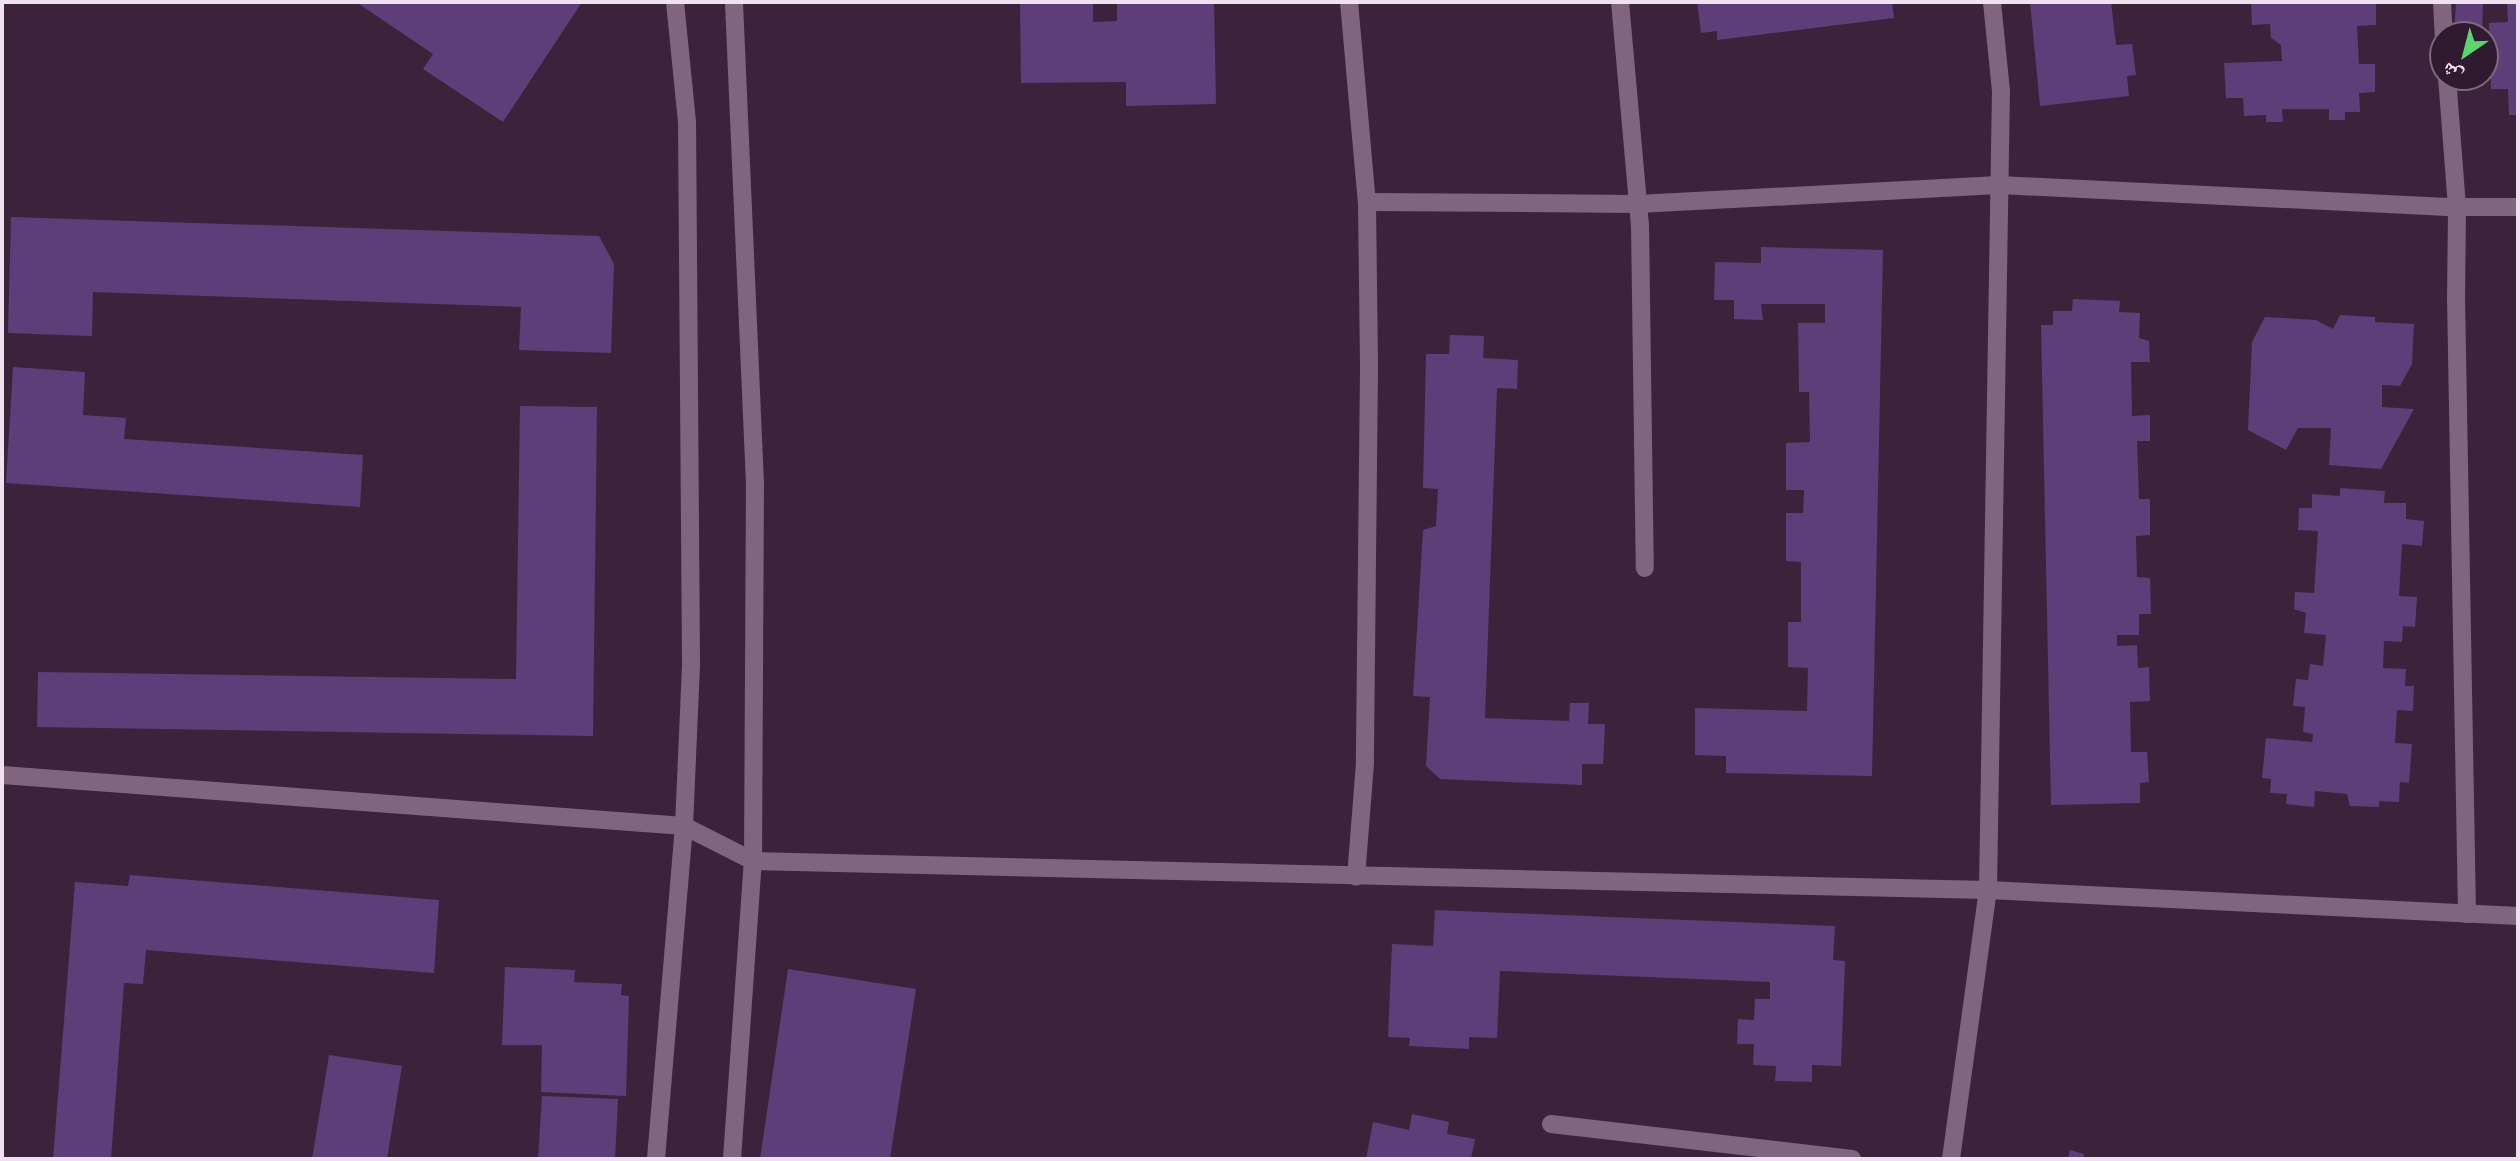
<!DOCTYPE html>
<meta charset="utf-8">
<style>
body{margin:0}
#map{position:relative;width:2520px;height:1161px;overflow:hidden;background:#3b243b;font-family:"Alegreya Sans","Noto Naskh Arabic",sans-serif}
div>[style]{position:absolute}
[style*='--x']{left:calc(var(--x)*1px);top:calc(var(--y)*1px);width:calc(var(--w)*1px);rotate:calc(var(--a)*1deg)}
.building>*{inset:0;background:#5d3e78}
.lane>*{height:18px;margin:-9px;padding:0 9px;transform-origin:9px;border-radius:9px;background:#80657f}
.street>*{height:18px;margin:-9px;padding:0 9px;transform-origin:9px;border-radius:9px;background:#80657f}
.secondary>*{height:18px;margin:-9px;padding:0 9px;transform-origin:9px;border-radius:9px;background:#80657f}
span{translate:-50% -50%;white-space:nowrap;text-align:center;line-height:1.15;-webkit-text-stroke:7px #301a30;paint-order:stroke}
.frame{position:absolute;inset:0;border:4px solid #f0e1f0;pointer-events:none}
.north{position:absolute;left:2429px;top:21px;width:70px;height:70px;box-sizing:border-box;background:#301a30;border:2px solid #7d6a7d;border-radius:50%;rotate:215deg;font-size:19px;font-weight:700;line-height:28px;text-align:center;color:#f0e1f0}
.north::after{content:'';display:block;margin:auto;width:24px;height:32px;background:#5ad56f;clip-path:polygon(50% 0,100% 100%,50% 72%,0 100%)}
</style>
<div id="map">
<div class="building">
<i style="clip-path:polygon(356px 2px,582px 2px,503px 122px,423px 69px,433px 54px)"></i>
<i style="clip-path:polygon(1020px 2px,1093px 2px,1093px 22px,1117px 21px,1117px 2px,1214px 2px,1216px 104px,1126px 106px,1126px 82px,1021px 83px)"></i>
<i style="clip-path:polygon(1697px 2px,1892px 2px,1894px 18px,1717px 40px,1717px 31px,1701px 33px)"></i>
<i style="clip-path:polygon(2030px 2px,2111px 2px,2116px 45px,2132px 44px,2136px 75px,2127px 76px,2129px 96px,2040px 106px)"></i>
<i style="clip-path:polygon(2251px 2px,2376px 2px,2376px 25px,2357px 26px,2359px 64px,2375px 64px,2375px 92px,2359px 93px,2360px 112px,2345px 112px,2345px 120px,2329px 120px,2329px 109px,2282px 109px,2283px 122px,2266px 122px,2266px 115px,2244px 116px,2243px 98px,2226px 98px,2224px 63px,2282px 61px,2281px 45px,2271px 38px,2270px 24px,2252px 25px)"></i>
<i style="clip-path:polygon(2456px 2px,2483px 2px,2482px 34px,2454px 33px)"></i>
<i style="clip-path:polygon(2507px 2px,2518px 2px,2518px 115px,2509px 115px,2508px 89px,2491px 89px,2489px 23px,2508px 22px)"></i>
<i style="clip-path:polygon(11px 217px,599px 236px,614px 264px,611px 353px,519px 350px,521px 307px,93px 292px,92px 336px,8px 333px)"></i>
<i style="clip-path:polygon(1761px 247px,1883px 250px,1872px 776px,1726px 773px,1726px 756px,1695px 755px,1695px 708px,1807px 711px,1808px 668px,1788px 667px,1788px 622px,1801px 622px,1801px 562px,1786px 561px,1786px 513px,1803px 513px,1804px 490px,1786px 490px,1786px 443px,1810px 442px,1809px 392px,1799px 392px,1798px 323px,1825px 323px,1825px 304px,1761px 304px,1763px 320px,1734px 319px,1734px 300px,1714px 300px,1715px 262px,1761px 263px)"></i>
<i style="clip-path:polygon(2073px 299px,2120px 301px,2119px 312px,2140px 313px,2139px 338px,2149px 341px,2150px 362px,2131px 362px,2132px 416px,2150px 415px,2150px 441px,2137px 441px,2139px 499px,2150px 499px,2150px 535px,2136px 536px,2137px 577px,2150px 578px,2151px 614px,2139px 614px,2139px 635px,2117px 635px,2117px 646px,2137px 645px,2138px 668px,2149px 667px,2150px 701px,2130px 702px,2131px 752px,2147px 752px,2149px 782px,2140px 783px,2140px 803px,2051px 805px,2041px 325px,2053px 325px,2053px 311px,2072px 311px)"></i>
<i style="clip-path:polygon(2340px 315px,2375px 317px,2375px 322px,2414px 324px,2412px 364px,2400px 386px,2382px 385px,2382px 407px,2414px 409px,2381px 469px,2329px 465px,2331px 428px,2298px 428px,2286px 450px,2248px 430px,2252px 342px,2265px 317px,2316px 320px,2333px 329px)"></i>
<i style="clip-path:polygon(1450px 335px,1484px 336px,1483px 358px,1518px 360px,1517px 389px,1497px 388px,1485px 718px,1569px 721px,1570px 703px,1589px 703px,1588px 724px,1605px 724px,1603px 764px,1582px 764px,1582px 785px,1440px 779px,1426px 766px,1430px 697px,1413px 696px,1423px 530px,1436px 526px,1438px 489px,1423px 488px,1426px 354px,1449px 354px)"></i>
<i style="clip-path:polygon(13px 367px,85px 372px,83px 415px,126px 418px,124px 439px,363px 455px,360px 507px,6px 483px)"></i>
<i style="clip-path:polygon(520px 406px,597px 407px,593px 736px,37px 727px,38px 672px,516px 679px)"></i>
<i style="clip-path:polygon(2340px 488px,2385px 491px,2384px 503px,2406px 503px,2406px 519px,2424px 521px,2422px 546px,2402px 544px,2399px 596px,2417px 597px,2415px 627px,2403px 626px,2402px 642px,2384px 641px,2383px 668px,2406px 669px,2405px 686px,2414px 686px,2413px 711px,2397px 710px,2395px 743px,2412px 744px,2409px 783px,2400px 782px,2399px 802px,2379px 801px,2379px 807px,2350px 806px,2347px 794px,2315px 791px,2314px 807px,2286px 804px,2287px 794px,2270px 793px,2271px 779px,2262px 778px,2266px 738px,2312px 742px,2313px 734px,2303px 732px,2305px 707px,2293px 706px,2296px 679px,2308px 680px,2310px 664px,2323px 666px,2326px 635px,2304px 633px,2306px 613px,2294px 609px,2295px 592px,2314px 593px,2318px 531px,2298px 530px,2299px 508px,2312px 508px,2312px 494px,2340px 496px)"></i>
<i style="clip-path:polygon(130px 875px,439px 900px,434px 973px,146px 950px,143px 984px,124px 983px,111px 1159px,53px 1159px,75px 882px,128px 886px)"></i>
<i style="clip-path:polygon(1435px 910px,1835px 926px,1833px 960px,1845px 961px,1841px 1066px,1812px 1065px,1812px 1082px,1775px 1081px,1776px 1066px,1753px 1065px,1754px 1044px,1737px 1044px,1738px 1019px,1754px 1020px,1755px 999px,1770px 999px,1770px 982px,1500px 971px,1497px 1038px,1469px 1037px,1469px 1049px,1409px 1046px,1410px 1038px,1388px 1037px,1392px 944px,1433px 946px)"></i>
<i style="clip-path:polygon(505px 967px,575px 970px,574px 982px,622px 984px,621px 995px,629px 996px,626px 1096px,541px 1092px,542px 1045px,502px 1045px)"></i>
<i style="clip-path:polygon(788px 969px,916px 989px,890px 1159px,760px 1159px)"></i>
<i style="clip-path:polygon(329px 1055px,402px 1066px,387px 1159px,312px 1159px)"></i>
<i style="clip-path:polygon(542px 1096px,618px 1099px,615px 1159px,538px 1159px)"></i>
<i style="clip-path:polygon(1412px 1114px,1449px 1122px,1447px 1134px,1475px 1139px,1471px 1159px,1366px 1159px,1373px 1122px,1409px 1130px)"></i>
<i style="clip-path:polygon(2070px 1150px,2084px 1154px,2083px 1159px,2068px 1159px)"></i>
</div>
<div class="lane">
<i style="--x:1620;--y:2;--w:224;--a:84.9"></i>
<i style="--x:1640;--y:225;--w:343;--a:89.2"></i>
<i style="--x:1367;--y:202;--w:271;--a:0.4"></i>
<i style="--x:1638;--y:204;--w:361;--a:-3"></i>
</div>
<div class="street">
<i style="--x:1349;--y:2;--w:201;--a:84.9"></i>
<i style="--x:1367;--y:202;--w:166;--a:89.3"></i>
<i style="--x:1369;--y:368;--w:395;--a:90.6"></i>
<i style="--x:1365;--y:763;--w:114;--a:94.5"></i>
<i style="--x:2442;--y:2;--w:33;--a:87"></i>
<i style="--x:2447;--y:77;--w:130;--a:85.6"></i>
<i style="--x:2457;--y:207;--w:89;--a:90.6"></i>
<i style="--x:2456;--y:296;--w:618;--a:88.98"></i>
<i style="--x:1999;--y:185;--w:459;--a:2.8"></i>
<i style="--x:2457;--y:207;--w:61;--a:0"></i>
<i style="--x:2;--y:775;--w:684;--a:4.28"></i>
<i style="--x:684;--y:826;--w:77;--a:26.9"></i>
<i style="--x:753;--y:861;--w:1235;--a:1.35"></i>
<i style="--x:1988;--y:890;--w:531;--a:2.81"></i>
<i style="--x:1551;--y:1124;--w:303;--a:6.6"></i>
<i style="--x:1951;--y:1159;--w:272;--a:-82.2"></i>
<i style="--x:1988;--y:890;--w:799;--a:-89.07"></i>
<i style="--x:2001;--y:91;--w:89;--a:-95.8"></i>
</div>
<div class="secondary">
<i style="--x:656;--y:1159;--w:334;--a:-85.2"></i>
<i style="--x:684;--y:826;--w:162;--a:-87.5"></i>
<i style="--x:691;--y:664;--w:542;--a:-90.42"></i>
<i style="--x:687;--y:122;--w:121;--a:-95.7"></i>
<i style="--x:732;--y:1159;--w:299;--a:-86"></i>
<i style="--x:753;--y:861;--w:377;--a:-89.7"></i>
<i style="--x:755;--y:484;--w:482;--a:-92.5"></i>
</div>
<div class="frame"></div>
<div class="north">ش</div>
</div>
